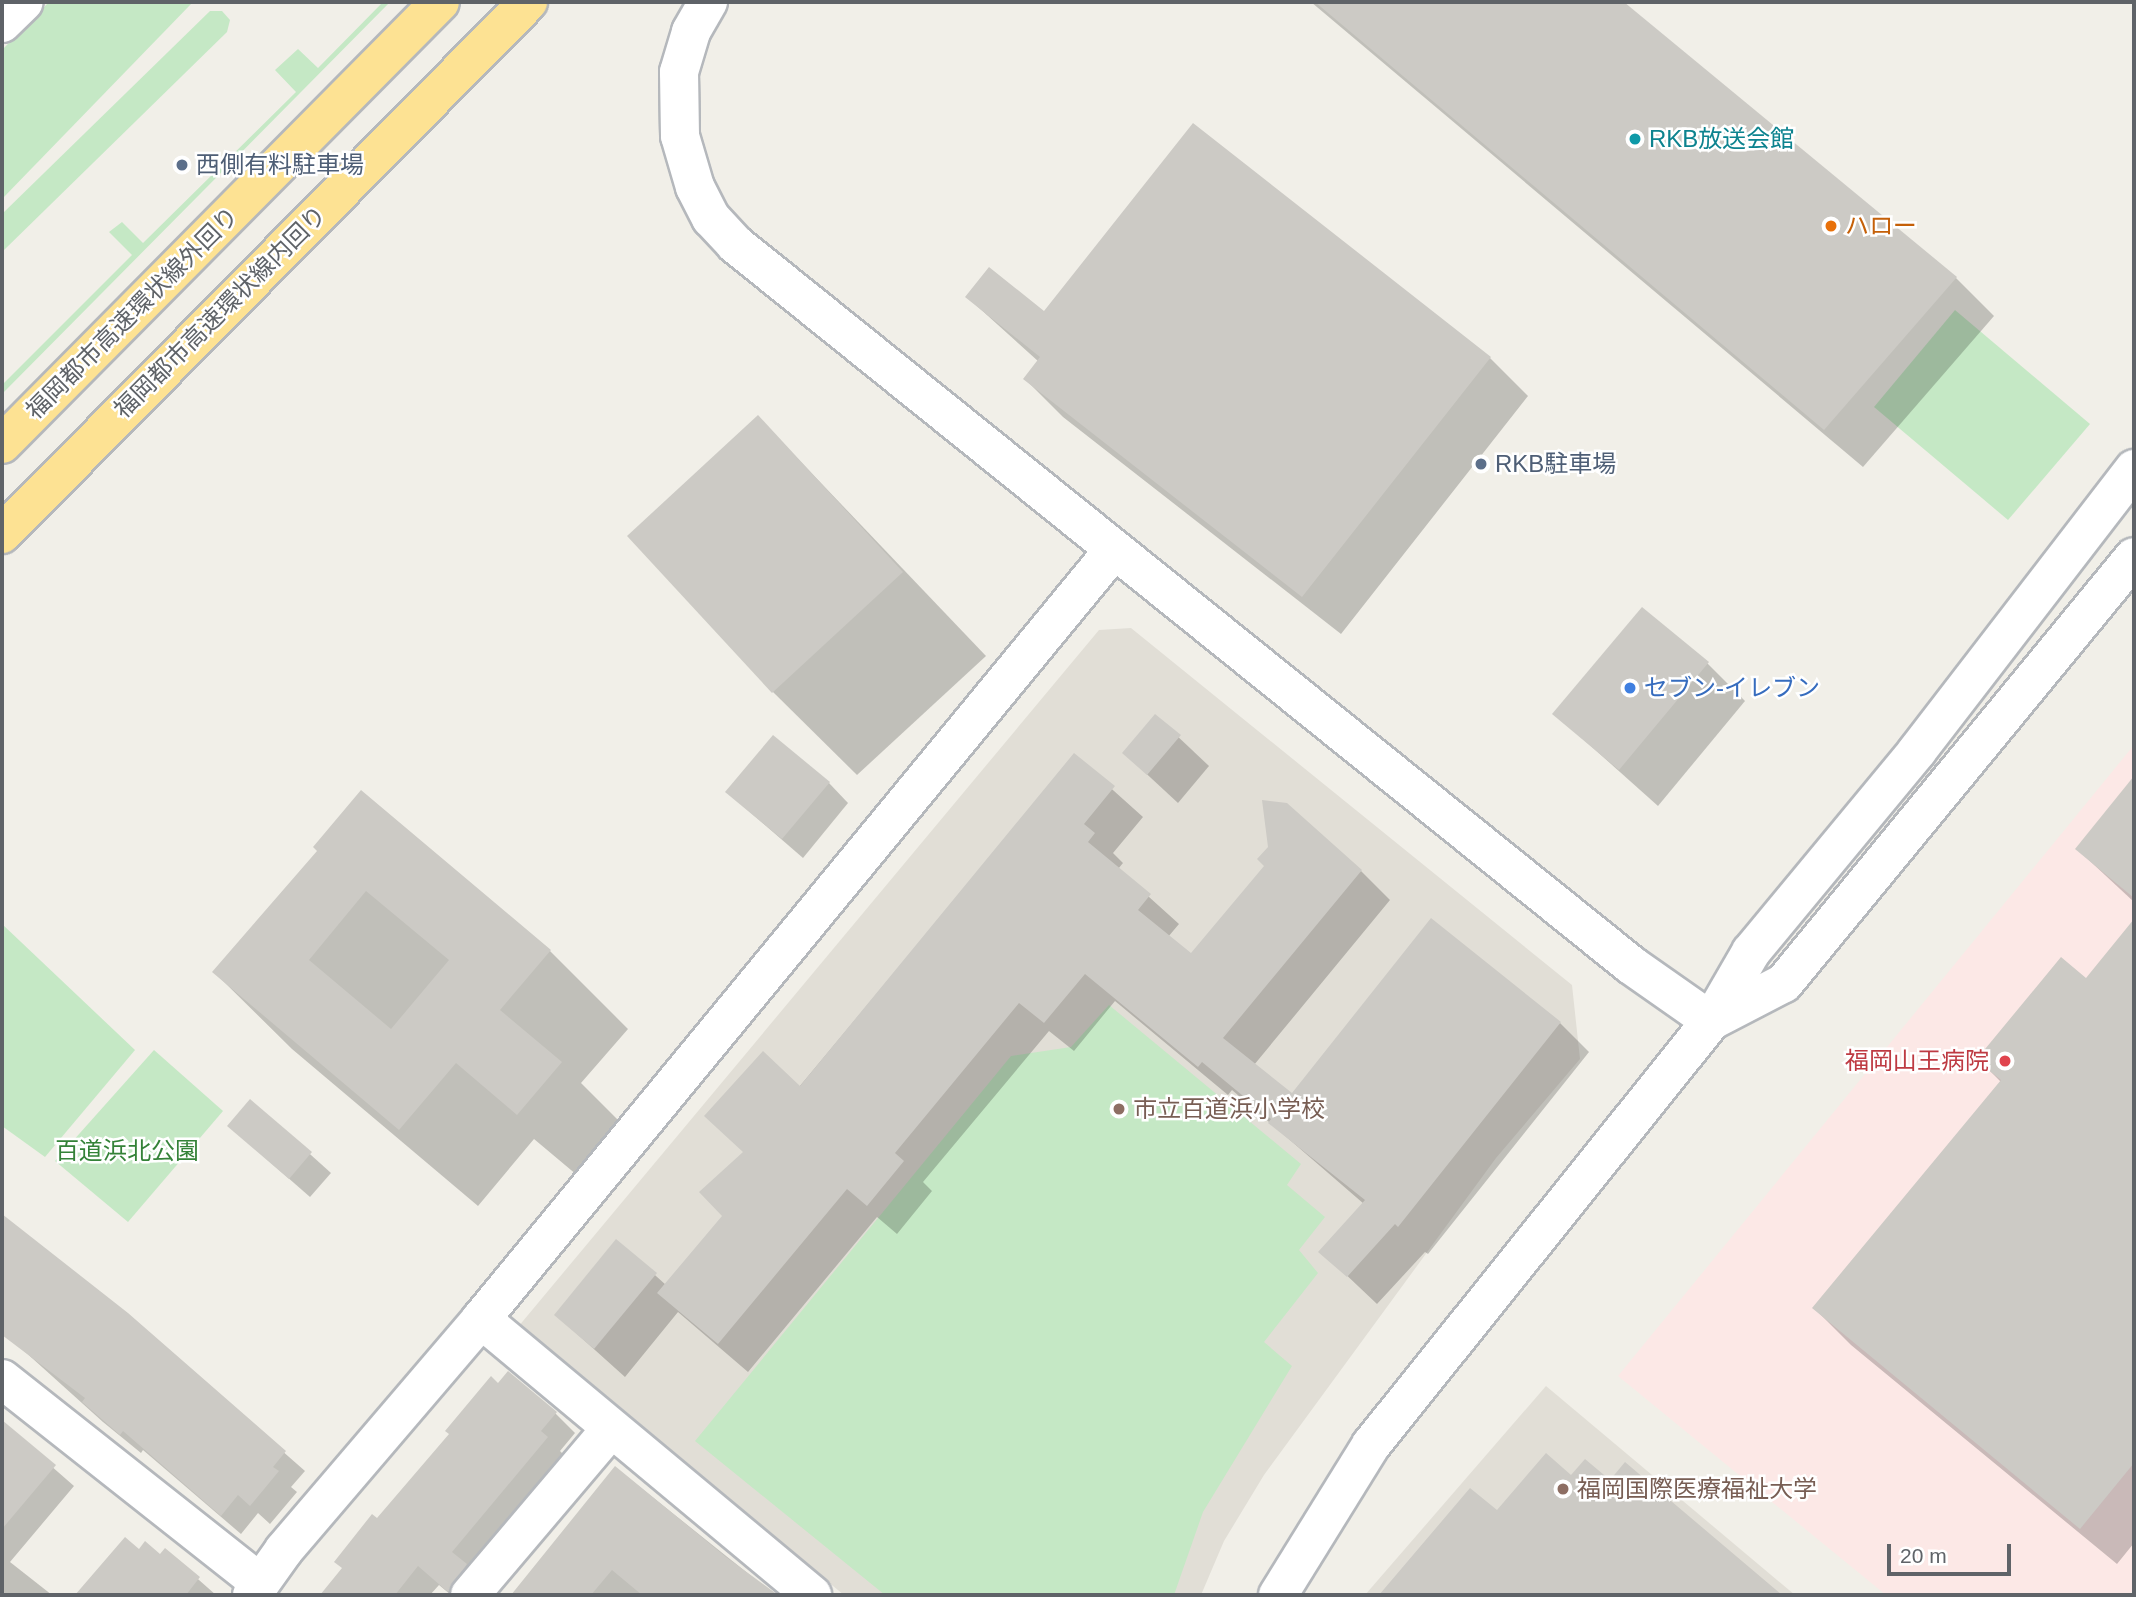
<!DOCTYPE html>
<meta charset="utf-8">
<style>
body{margin:0}
#map{position:relative;width:2136px;height:1597px;overflow:hidden;background:#f1efe8;font-family:Arial,"Noto Sans JP",sans-serif}
div>[style]{position:absolute}
[style*='--x']{left:calc(var(--x)*1px);top:calc(var(--y)*1px);width:calc(var(--w)*1px);rotate:calc(var(--a)*1deg)}
.education>*{inset:0;background:#e1ded6}
.medical>*{inset:0;background:#fce8e6}
.green>*{inset:0;background:#c5e8c5}
.shadow>*{inset:0;background:#0003}
.building>*{inset:0;background:#cccac5}
.roads{filter:drop-shadow(2px 0 #b5b8bc) drop-shadow(-2px 0 #b5b8bc) drop-shadow(0 2px #b5b8bc) drop-shadow(0 -2px #b5b8bc)}
.street>*{height:38px;margin:-19px;padding:0 19px;transform-origin:19px;border-radius:19px;background:#fff}
.secondary>*{height:38px;margin:-19px;padding:0 19px;transform-origin:19px;border-radius:19px;background:#fff}
.highway>*{height:38px;margin:-19px;padding:0 19px;transform-origin:19px;border-radius:19px;background:#fde293}
.dots>*{width:19px;height:19px;translate:-50% -50%;box-sizing:border-box;border:4px solid #fff;border-radius:50%}
span{translate:-50% -50%;white-space:nowrap;text-align:center;line-height:1.15;-webkit-text-stroke:5px #fff;paint-order:stroke}
.culture-label{font-size:24px;color:#0d838f}
.left{translate:0 -50%;text-align:left}
.service-label{font-size:24px;color:#4e5e75}
.food-label{font-size:24px;color:#c56008}
.street-label{font-size:24px;color:#5f6368}
.shop-label{font-size:24px;color:#366cbe}
.health-label{font-size:24px;color:#be3a42}
.right{translate:-100% -50%;text-align:right}
.education-label{font-size:24px;color:#785e54}
.park-label{font-size:24px;color:#348238}
.frame{position:absolute;inset:0;border:4px solid #5f6368;pointer-events:none}
.scale{position:absolute;left:1887px;top:1544px;width:124px;height:32px;box-sizing:border-box;border:4px solid #5f6368;border-top:0;padding-left:9px;font-size:21px;line-height:24px;white-space:nowrap;color:#5f6368;-webkit-text-stroke:5px #fff;paint-order:stroke}
</style>
<div id="map">
<div class="education">
<i style="clip-path:polygon(1131px 628px,1572px 985px,1580px 1059px,1496px 1158px,1264px 1475px,1224px 1541px,1201px 1595px,844px 1595px,518px 1327px,1099px 630px)"></i>
<i style="clip-path:polygon(1546px 1386px,1795px 1595px,1365px 1595px)"></i>
</div>
<div class="medical">
<i style="clip-path:polygon(2134px 745px,2134px 1589px,2129px 1595px,1886px 1595px,1618px 1376px)"></i>
</div>
<div class="green">
<i style="clip-path:polygon(49px 2px,193px 2px,2px 199px,2px 50px)"></i>
<i style="clip-path:polygon(383px 2px,390px 2px,2px 394px,2px 385px,132px 255px,109px 232px,122px 222px,143px 243px,296px 92px,275px 70px,298px 49px,318px 68px)"></i>
<i style="clip-path:polygon(210px 11px,222px 11px,230px 20px,227px 32px,2px 252px,2px 214px)"></i>
<i style="clip-path:polygon(1955px 310px,2090px 424px,2008px 520px,1874px 407px)"></i>
<i style="clip-path:polygon(2px 924px,135px 1050px,45px 1157px,2px 1126px)"></i>
<i style="clip-path:polygon(1109px 1005px,1301px 1164px,1287px 1185px,1325px 1217px,1299px 1250px,1318px 1273px,1264px 1342px,1292px 1366px,1203px 1512px,1174px 1595px,885px 1595px,695px 1441px,1011px 1056px,1071px 1047px)"></i>
<i style="clip-path:polygon(154px 1050px,223px 1111px,128px 1222px,55px 1161px)"></i>
</div>
<div class="shadow">
<i style="clip-path:polygon(1311px 2px,1622px 2px,1956px 278px,1994px 316px,1863px 467px)"></i>
<i style="clip-path:polygon(967px 297px,1045px 313px,1490px 358px,1528px 396px,1341px 634px,1063px 417px,1025px 379px,1039px 362px)"></i>
<i style="clip-path:polygon(758px 417px,986px 656px,857px 775px,773px 692px)"></i>
<i style="clip-path:polygon(1707px 663px,1745px 701px,1658px 806px,1555px 714px)"></i>
<i style="clip-path:polygon(1156px 716px,1209px 766px,1178px 803px,1124px 753px)"></i>
<i style="clip-path:polygon(1075px 756px,1143px 817px,1113px 853px,1123px 863px,1118px 869px,1179px 924px,1168px 937px,1191px 956px,1361px 871px,1390px 900px,1254px 1065px,1292px 1096px,1560px 1023px,1589px 1052px,1428px 1254px,1425px 1252px,1377px 1304px,1321px 1251px,1364px 1204px,1232px 1090px,1228px 1095px,1115px 1001px,1074px 1051px,1049px 1031px,923px 1182px,932px 1191px,897px 1234px,877px 1217px,748px 1372px,678px 1312px,625px 1377px,556px 1315px,617px 1241px,666px 1285px,724px 1216px,744px 1153px)"></i>
<i style="clip-path:polygon(2134px 779px,2134px 902px,2077px 849px)"></i>
<i style="clip-path:polygon(829px 783px,848px 803px,803px 858px,727px 792px)"></i>
<i style="clip-path:polygon(319px 851px,550px 951px,628px 1029px,581px 1083px,639px 1141px,596px 1191px,534px 1139px,478px 1206px,292px 1049px,214px 972px)"></i>
<i style="clip-path:polygon(2134px 922px,2134px 1543px,2117px 1564px,1851px 1345px,1814px 1308px,2002px 1083px,1979px 1060px,2086px 980px)"></i>
<i style="clip-path:polygon(251px 1101px,331px 1173px,310px 1197px,229px 1126px)"></i>
<i style="clip-path:polygon(2px 1215px,127px 1315px,305px 1471px,291px 1487px,297px 1492px,270px 1524px,258px 1513px,241px 1534px,143px 1450px,141px 1453px,103px 1422px,2px 1331px)"></i>
<i style="clip-path:polygon(498px 1385px,555px 1413px,575px 1433px,560px 1451px,567px 1458px,479px 1595px,451px 1595px,439px 1585px,430px 1595px,342px 1595px,331px 1584px,377px 1521px)"></i>
<i style="clip-path:polygon(2px 1423px,74px 1486px,10px 1562px,52px 1595px,2px 1595px)"></i>
<i style="clip-path:polygon(1625px 1464px,1779px 1595px,1383px 1594px,1498px 1513px,1572px 1477px,1610px 1483px)"></i>
<i style="clip-path:polygon(616px 1468px,775px 1595px,513px 1595px)"></i>
<i style="clip-path:polygon(125px 1539px,139px 1551px,161px 1556px,165px 1550px,216px 1595px,77px 1595px)"></i>
</div>
<div class="building">
<i style="clip-path:polygon(1315px 2px,1624px 2px,1957px 277px,1824px 430px)"></i>
<i style="clip-path:polygon(1193px 123px,1491px 357px,1302px 597px,1023px 379px,1040px 357px,965px 297px,989px 267px,1044px 311px)"></i>
<i style="clip-path:polygon(758px 415px,903px 572px,772px 693px,627px 536px)"></i>
<i style="clip-path:polygon(1642px 607px,1709px 662px,1619px 770px,1552px 714px)"></i>
<i style="clip-path:polygon(1155px 714px,1181px 735px,1147px 775px,1122px 753px)"></i>
<i style="clip-path:polygon(773px 735px,830px 782px,782px 839px,725px 792px)"></i>
<i style="clip-path:polygon(1074px 753px,1115px 786px,1084px 824px,1095px 833px,1088px 842px,1151px 894px,1138px 910px,1191px 953px,1264px 866px,1257px 859px,1268px 847px,1262px 800px,1287px 803px,1362px 870px,1223px 1038px,1292px 1093px,1431px 918px,1561px 1022px,1398px 1227px,1395px 1224px,1347px 1277px,1318px 1252px,1365px 1200px,1268px 1123px,1271px 1119px,1202px 1062px,1198px 1067px,1085px 974px,1044px 1023px,1019px 1003px,895px 1153px,904px 1161px,867px 1206px,847px 1189px,718px 1344px,657px 1293px,722px 1216px,699px 1192px,743px 1152px,704px 1116px,763px 1051px,800px 1086px)"></i>
<i style="clip-path:polygon(2134px 776px,2134px 898px,2075px 849px)"></i>
<i style="clip-path:polygon(evenodd,361px 790px,551px 950px,500px 1010px,562px 1062px,517px 1115px,456px 1063px,399px 1130px,212px 972px,317px 851px,313px 847px,361px 790px,366px 891px,449px 960px,391px 1029px,309px 960px,366px 891px)"></i>
<i style="clip-path:polygon(2134px 919px,2134px 1463px,2080px 1529px,1812px 1308px,2001px 1080px,1976px 1060px,2061px 957px,2086px 978px)"></i>
<i style="clip-path:polygon(250px 1099px,312px 1152px,289px 1179px,227px 1126px)"></i>
<i style="clip-path:polygon(2px 1214px,128px 1313px,286px 1451px,273px 1467px,279px 1471px,250px 1506px,238px 1495px,221px 1516px,123px 1431px,120px 1435px,82px 1402px,85px 1398px,2px 1335px)"></i>
<i style="clip-path:polygon(616px 1239px,657px 1273px,594px 1349px,554px 1315px)"></i>
<i style="clip-path:polygon(508px 1371px,557px 1412px,541px 1431px,548px 1437px,452px 1552px,467px 1564px,448px 1592px,418px 1566px,395px 1595px,320px 1595px,342px 1568px,334px 1562px,372px 1514px,377px 1518px,449px 1434px,445px 1431px,491px 1376px,498px 1383px)"></i>
<i style="clip-path:polygon(2px 1420px,56px 1465px,2px 1529px)"></i>
<i style="clip-path:polygon(1546px 1453px,1571px 1475px,1585px 1459px,1610px 1480px,1625px 1462px,1782px 1595px,1379px 1595px,1470px 1488px,1497px 1510px)"></i>
<i style="clip-path:polygon(615px 1466px,726px 1557px,778px 1595px,642px 1595px,612px 1570px,591px 1595px,511px 1595px)"></i>
<i style="clip-path:polygon(125px 1537px,139px 1549px,145px 1541px,160px 1554px,165px 1548px,200px 1577px,186px 1595px,75px 1595px)"></i>
</div>
<div class="roads">
<div class="street">
<i style="--x:2;--y:23;--w:30;--a:-44"></i>
<i style="--x:481;--y:1319;--w:431;--a:39.8"></i>
<i style="--x:2;--y:1379;--w:328;--a:38.3"></i>
<i style="--x:252;--y:1595;--w:55;--a:-54.6"></i>
<i style="--x:284;--y:1550;--w:304;--a:-49.5"></i>
<i style="--x:481;--y:1319;--w:995;--a:-50.55"></i>
<i style="--x:470;--y:1595;--w:216;--a:-49.7"></i>
</div>
<div class="secondary">
<i style="--x:708;--y:2;--w:34;--a:120"></i>
<i style="--x:691;--y:32;--w:42;--a:106.7"></i>
<i style="--x:679;--y:72;--w:64;--a:89.1"></i>
<i style="--x:680;--y:136;--w:53;--a:73.6"></i>
<i style="--x:695;--y:187;--w:35;--a:63"></i>
<i style="--x:711;--y:218;--w:35;--a:47"></i>
<i style="--x:735;--y:244;--w:1150;--a:38.82"></i>
<i style="--x:1631;--y:965;--w:98;--a:35"></i>
<i style="--x:1711;--y:1021;--w:82;--a:-27.5"></i>
<i style="--x:1784;--y:983;--w:551;--a:-50.59"></i>
<i style="--x:1278;--y:1595;--w:176;--a:-58.2"></i>
<i style="--x:1371;--y:1445;--w:543;--a:-51.27"></i>
<i style="--x:1711;--y:1021;--w:80;--a:-59.9"></i>
<i style="--x:1751;--y:952;--w:261;--a:-50.4"></i>
<i style="--x:1917;--y:751;--w:356;--a:-52.4"></i>
</div>
<div class="highway">
<i style="--x:2;--y:444;--w:622;--a:-45.26"></i>
<i style="--x:2;--y:534;--w:748;--a:-45.32"></i>
</div>
</div>
<div class="dots">
<i style="left:1635px;top:139px;background:#0f9aa8"></i>
<i style="left:182px;top:165px;background:#5c6f8a"></i>
<i style="left:1831px;top:226px;background:#e8710a"></i>
<i style="left:1481px;top:464px;background:#5c6f8a"></i>
<i style="left:1630px;top:688px;background:#3f7fe0"></i>
<i style="left:2005px;top:1061px;background:#e0444e"></i>
<i style="left:1119px;top:1109px;background:#8d6e63"></i>
<i style="left:1563px;top:1489px;background:#8d6e63"></i>
</div>
<div class="culture-label">
<span class="left" style="left:1649px;top:139px">RKB放送会館</span>
</div>
<div class="service-label">
<span class="left" style="left:196px;top:165px">西側有料駐車場</span>
<span class="left" style="left:1495px;top:464px">RKB駐車場</span>
</div>
<div class="food-label">
<span class="left" style="left:1845px;top:226px">ハロー</span>
</div>
<div class="street-label">
<span style="left:220px;top:312px;rotate:-45deg">福岡都市高速環状線内回り</span>
<span style="left:132px;top:313px;rotate:-45deg">福岡都市高速環状線外回り</span>
</div>
<div class="shop-label">
<span class="left" style="left:1644px;top:688px">セブン-イレブン</span>
</div>
<div class="health-label">
<span class="right" style="left:1989px;top:1061px">福岡山王病院</span>
</div>
<div class="education-label">
<span class="left" style="left:1133px;top:1109px">市立百道浜小学校</span>
<span class="left" style="left:1577px;top:1489px">福岡国際医療福祉大学</span>
</div>
<div class="park-label">
<span style="left:127px;top:1151px">百道浜北公園</span>
</div>
<div class="frame"></div>
<div class="scale">20 m</div>
</div>
